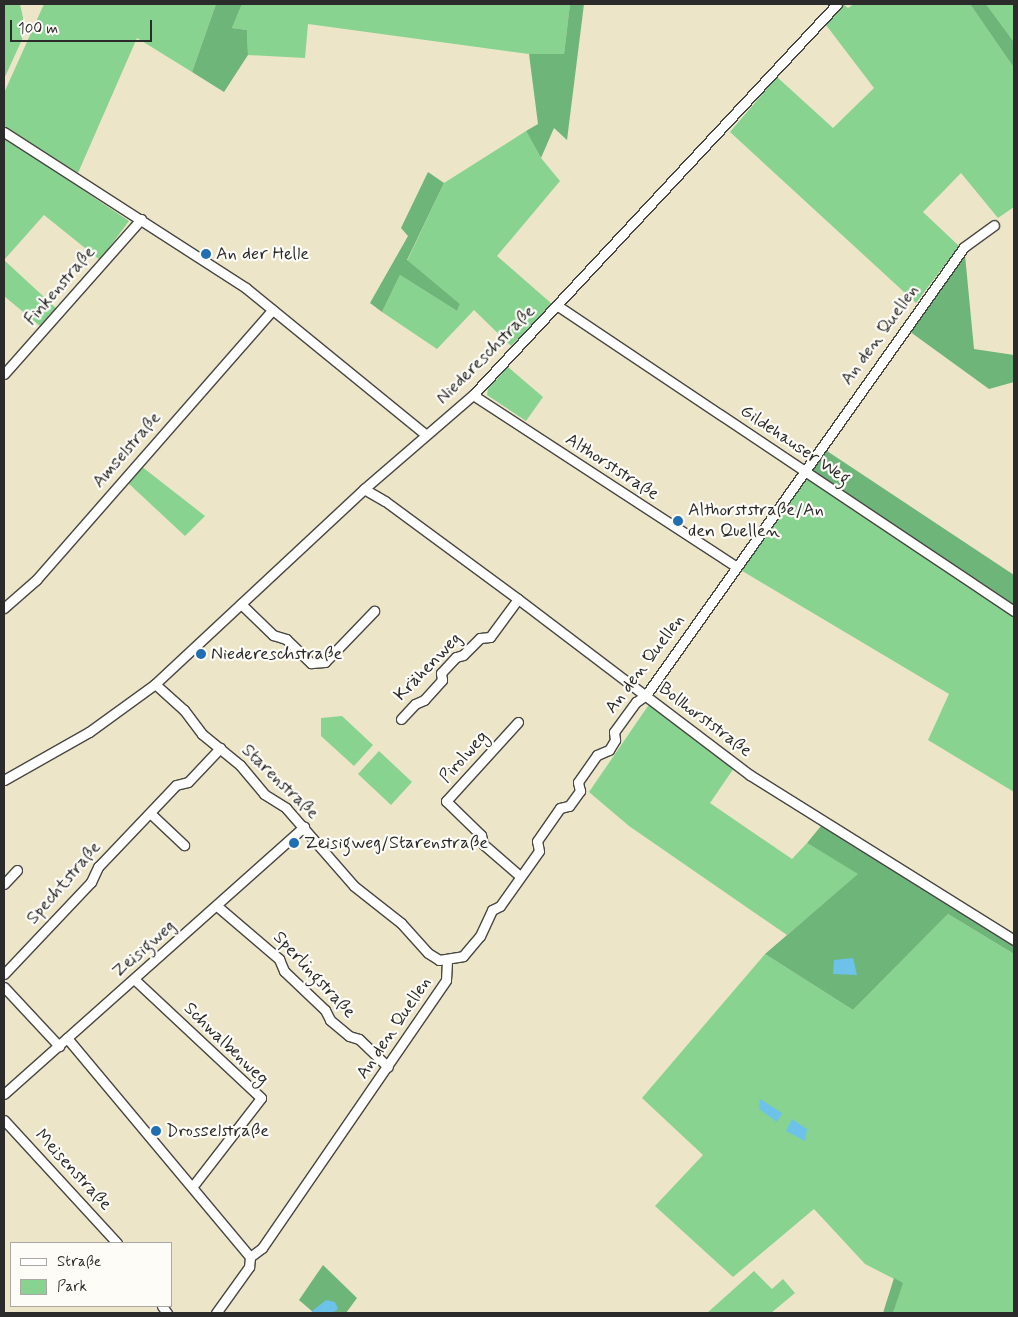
<!DOCTYPE html>
<meta charset="utf-8">
<style>
body{margin:0}
#map{position:relative;width:1018px;height:1317px;overflow:hidden;background:#ede5c8;font-family:Mynerve,sans-serif}
div>[style]{position:absolute}
[style*='--x']{left:calc(var(--x)*1px);top:calc(var(--y)*1px);width:calc(var(--w)*1px);rotate:calc(var(--a)*1deg)}
.green>*{inset:0;background:#88d390}
.forest>*{inset:0;background:#6eb57a}
.water>*{inset:0;background:#6cc2e9}
.roads{filter:drop-shadow(1px 0 #484743) drop-shadow(-1px 0 #484743) drop-shadow(0 1px #484743) drop-shadow(0 -1px #484743)}
.minor>*{height:9px;margin:-4.5px;padding:0 4.5px;transform-origin:4.5px;border-radius:4.5px;background:#fff}
.dots>*{width:14px;height:14px;translate:-50% -50%;box-sizing:border-box;border:2px solid #fdfcf7;border-radius:50%}
span{translate:-50% -50%;white-space:nowrap;text-align:center;line-height:1.15;-webkit-text-stroke:4.5px #fdfcf7;paint-order:stroke}
.poi-label{font-size:18px;color:#2b2b2b}
.left{translate:0 -50%;text-align:left}
.street-label{font-size:18px;color:#2b2b2b}
.frame{position:absolute;inset:0;border:5px solid #2b2b2b;pointer-events:none}
.legend{position:absolute;left:10px;top:1242px;width:162px;height:65px;box-sizing:border-box;background:#fdfcf7;border:1px solid #a9a8a5;margin:0;padding:6px 9px;list-style:none;font-size:15px;color:#2b2b2b}
.legend li{display:flex;align-items:center;gap:10px;height:25px}
.legend b{width:25px;border:1px solid #a9a8a5}
.scale{position:absolute;left:10px;top:20px;width:142px;height:22px;box-sizing:border-box;border:2px solid #2b2b2b;border-top:0;padding-left:6px;font-size:15px;line-height:18px;white-space:nowrap;color:#2b2b2b;-webkit-text-stroke:4px #fdfcf7;paint-order:stroke}
</style>
<div id="map">
<div class="green">
<i style="clip-path:polygon(4px 4px,20px 4px,26px 31px,4px 79px)"></i>
<i style="clip-path:polygon(44px 4px,216px 4px,192px 72px,137px 38px,78px 173px,4px 126px,4px 93px)"></i>
<i style="clip-path:polygon(242px 4px,570px 4px,564px 54px,529px 54px,308px 24px,305px 58px,248px 55px,247px 30px,232px 28px)"></i>
<i style="clip-path:polygon(843px 4px,848px 8px,854px 4px,970px 4px,1014px 68px,1014px 207px,998px 218px,961px 173px,923px 212px,959px 246px,916px 303px,730px 132px,777px 77px,833px 128px,874px 88px,826px 25px)"></i>
<i style="clip-path:polygon(986px 4px,1014px 4px,1014px 42px)"></i>
<i style="clip-path:polygon(526px 131px,541px 158px,560px 181px,497px 256px,552px 304px,511px 346px,474px 310px,437px 349px,382px 312px,400px 275px,457px 311px,460px 304px,407px 261px,444px 183px)"></i>
<i style="clip-path:polygon(4px 137px,129px 221px,100px 260px,44px 215px,4px 260px,56px 308px,40px 326px,4px 296px)"></i>
<i style="clip-path:polygon(508px 367px,543px 397px,526px 421px,487px 395px,488px 389px)"></i>
<i style="clip-path:polygon(141px 466px,205px 516px,185px 536px,127px 482px)"></i>
<i style="clip-path:polygon(805px 476px,1014px 615px,1014px 792px,928px 740px,949px 694px,739px 569px)"></i>
<i style="clip-path:polygon(650px 703px,734px 768px,710px 803px,792px 859px,807px 843px,859px 874px,787px 935px,629px 826px,589px 792px)"></i>
<i style="clip-path:polygon(342px 716px,373px 745px,354px 766px,321px 736px,321px 718px)"></i>
<i style="clip-path:polygon(379px 751px,412px 782px,391px 805px,358px 774px)"></i>
<i style="clip-path:polygon(948px 914px,1014px 954px,1014px 1313px,893px 1313px,902px 1283px,865px 1264px,814px 1209px,733px 1277px,655px 1206px,703px 1155px,642px 1098px,765px 954px,853px 1010px)"></i>
<i style="clip-path:polygon(754px 1271px,772px 1289px,783px 1279px,795px 1293px,771px 1313px,707px 1313px)"></i>
</div>
<div class="forest">
<i style="clip-path:polygon(216px 4px,242px 4px,232px 28px,247px 30px,248px 55px,224px 92px,192px 72px)"></i>
<i style="clip-path:polygon(570px 4px,584px 4px,567px 140px,554px 128px,541px 158px,526px 131px,538px 124px,529px 54px,564px 54px)"></i>
<i style="clip-path:polygon(970px 4px,986px 4px,1014px 42px,1014px 68px)"></i>
<i style="clip-path:polygon(428px 172px,444px 183px,407px 260px,460px 304px,457px 311px,400px 275px,382px 312px,370px 303px,408px 236px,401px 228px)"></i>
<i style="clip-path:polygon(965px 255px,974px 349px,1014px 355px,1014px 382px,989px 389px,909px 331px)"></i>
<i style="clip-path:polygon(824px 449px,1014px 575px,1014px 606px,810px 470px)"></i>
<i style="clip-path:polygon(821px 826px,1014px 941px,1014px 954px,948px 914px,853px 1010px,765px 954px,858px 874px,807px 843px)"></i>
<i style="clip-path:polygon(323px 1265px,357px 1298px,346px 1313px,314px 1313px,299px 1300px)"></i>
<i style="clip-path:polygon(894px 1278px,903px 1283px,893px 1313px,883px 1313px)"></i>
</div>
<div class="water">
<i style="clip-path:polygon(853px 958px,857px 975px,833px 974px,834px 960px)"></i>
<i style="clip-path:polygon(760px 1099px,782px 1113px,777px 1122px,759px 1109px)"></i>
<i style="clip-path:polygon(792px 1119px,807px 1129px,805px 1141px,786px 1131px)"></i>
<i style="clip-path:polygon(326px 1300px,335px 1302px,338px 1309px,332px 1313px,310px 1313px)"></i>
</div>
<div class="roads">
<div class="minor">
<i style="--x:4;--y:132;--w:288;--a:32.8"></i>
<i style="--x:246;--y:288;--w:232;--a:39.2"></i>
<i style="--x:558;--y:306;--w:549;--a:33.78"></i>
<i style="--x:4;--y:374;--w:207;--a:-48.5"></i>
<i style="--x:473;--y:395;--w:313;--a:33.1"></i>
<i style="--x:364;--y:489;--w:24;--a:30"></i>
<i style="--x:385;--y:501;--w:165;--a:36.4"></i>
<i style="--x:518;--y:599;--w:291;--a:37.2"></i>
<i style="--x:750;--y:775;--w:311;--a:32"></i>
<i style="--x:241;--y:604;--w:45;--a:44.1"></i>
<i style="--x:273;--y:635;--w:14;--a:17"></i>
<i style="--x:286;--y:639;--w:35;--a:44"></i>
<i style="--x:311;--y:663;--w:14;--a:-4"></i>
<i style="--x:325;--y:662;--w:71;--a:-46.1"></i>
<i style="--x:4;--y:608;--w:43;--a:-41.2"></i>
<i style="--x:36;--y:580;--w:359;--a:-48.8"></i>
<i style="--x:155;--y:684;--w:39;--a:42"></i>
<i style="--x:184;--y:710;--w:30;--a:53"></i>
<i style="--x:202;--y:734;--w:49;--a:39.2"></i>
<i style="--x:240;--y:765;--w:38;--a:50"></i>
<i style="--x:264;--y:794;--w:26;--a:32"></i>
<i style="--x:286;--y:808;--w:103;--a:48.9"></i>
<i style="--x:354;--y:886;--w:60;--a:38.2"></i>
<i style="--x:401;--y:923;--w:40;--a:48"></i>
<i style="--x:428;--y:953;--w:13;--a:32"></i>
<i style="--x:439;--y:960;--w:24;--a:-9"></i>
<i style="--x:463;--y:956;--w:26;--a:-50"></i>
<i style="--x:480;--y:936;--w:29;--a:-65"></i>
<i style="--x:492;--y:910;--w:9;--a:-27"></i>
<i style="--x:500;--y:906;--w:67;--a:-54.7"></i>
<i style="--x:539;--y:851;--w:10;--a:-101"></i>
<i style="--x:537;--y:841;--w:40;--a:-55.1"></i>
<i style="--x:560;--y:808;--w:9;--a:-13"></i>
<i style="--x:569;--y:806;--w:19;--a:-54"></i>
<i style="--x:580;--y:791;--w:9;--a:-103"></i>
<i style="--x:578;--y:782;--w:33;--a:-55"></i>
<i style="--x:597;--y:755;--w:13;--a:-23"></i>
<i style="--x:609;--y:750;--w:12;--a:-59"></i>
<i style="--x:615;--y:740;--w:8;--a:-97"></i>
<i style="--x:614;--y:732;--w:37;--a:-54"></i>
<i style="--x:636;--y:702;--w:12;--a:-35"></i>
<i style="--x:646;--y:695;--w:549;--a:-54.63"></i>
<i style="--x:964;--y:247;--w:37;--a:-36"></i>
<i style="--x:401;--y:719;--w:21;--a:-47"></i>
<i style="--x:415;--y:704;--w:10;--a:-24"></i>
<i style="--x:424;--y:700;--w:27;--a:-48"></i>
<i style="--x:442;--y:680;--w:7;--a:-98"></i>
<i style="--x:441;--y:673;--w:22;--a:-47"></i>
<i style="--x:456;--y:657;--w:7;--a:-16"></i>
<i style="--x:463;--y:655;--w:24;--a:-45"></i>
<i style="--x:480;--y:638;--w:10;--a:-6"></i>
<i style="--x:490;--y:637;--w:47;--a:-53.6"></i>
<i style="--x:518;--y:722;--w:107;--a:132.3"></i>
<i style="--x:446;--y:801;--w:49;--a:44.2"></i>
<i style="--x:481;--y:835;--w:9;--a:77"></i>
<i style="--x:483;--y:844;--w:49;--a:40.9"></i>
<i style="--x:4;--y:780;--w:98;--a:-29.5"></i>
<i style="--x:89;--y:732;--w:82;--a:-36"></i>
<i style="--x:155;--y:684;--w:286;--a:-43"></i>
<i style="--x:364;--y:489;--w:144;--a:-40.8"></i>
<i style="--x:473;--y:395;--w:534;--a:-47.05"></i>
<i style="--x:150;--y:813;--w:47;--a:43.3"></i>
<i style="--x:4;--y:884;--w:19;--a:-47"></i>
<i style="--x:217;--y:906;--w:82;--a:40.5"></i>
<i style="--x:279;--y:959;--w:13;--a:67"></i>
<i style="--x:284;--y:971;--w:57;--a:43.6"></i>
<i style="--x:325;--y:1010;--w:11;--a:63"></i>
<i style="--x:330;--y:1020;--w:25;--a:40"></i>
<i style="--x:349;--y:1036;--w:10;--a:17"></i>
<i style="--x:359;--y:1039;--w:40;--a:44"></i>
<i style="--x:4;--y:974;--w:127;--a:-46.6"></i>
<i style="--x:91;--y:882;--w:17;--a:-65"></i>
<i style="--x:98;--y:867;--w:113;--a:-46.4"></i>
<i style="--x:176;--y:785;--w:12;--a:-14"></i>
<i style="--x:188;--y:782;--w:47;--a:-46.7"></i>
<i style="--x:134;--y:979;--w:174;--a:43.1"></i>
<i style="--x:261;--y:1098;--w:111;--a:127.7"></i>
<i style="--x:4;--y:987;--w:81;--a:47"></i>
<i style="--x:67;--y:1038;--w:285;--a:50.1"></i>
<i style="--x:4;--y:1094;--w:402;--a:-41.7"></i>
<i style="--x:4;--y:1120;--w:167;--a:47.4"></i>
<i style="--x:162;--y:1306;--w:9;--a:54"></i>
<i style="--x:216;--y:1313;--w:57;--a:-54.3"></i>
<i style="--x:249;--y:1267;--w:10;--a:-84"></i>
<i style="--x:250;--y:1257;--w:15;--a:-37"></i>
<i style="--x:262;--y:1248;--w:325;--a:-55.5"></i>
<i style="--x:446;--y:980;--w:20;--a:-87"></i>
</div>
</div>
<div class="dots">
<i style="left:206px;top:254px;background:#1f6fb2"></i>
<i style="left:678px;top:521px;background:#1f6fb2"></i>
<i style="left:201px;top:654px;background:#1f6fb2"></i>
<i style="left:294px;top:843px;background:#1f6fb2"></i>
<i style="left:156px;top:1131px;background:#1f6fb2"></i>
</div>
<div class="poi-label">
<span class="left" style="left:216px;top:254px">An der Helle</span>
<span class="left" style="left:688px;top:521px">Althorststraße/An<br>den Quellen</span>
<span class="left" style="left:211px;top:654px">Niedereschstraße</span>
<span class="left" style="left:304px;top:843px">Zeisigweg/Starenstraße</span>
<span class="left" style="left:166px;top:1131px">Drosselstraße</span>
</div>
<div class="street-label">
<span style="left:60px;top:286px;rotate:-49deg">Finkenstraße</span>
<span style="left:880px;top:335px;rotate:-54deg">An den Quellen</span>
<span style="left:486px;top:355px;rotate:-45deg">Niedereschstraße</span>
<span style="left:795px;top:445px;rotate:34deg">Gildehauser Weg</span>
<span style="left:127px;top:450px;rotate:-49deg">Amselstraße</span>
<span style="left:612px;top:467px;rotate:33deg">Althorststraße</span>
<span style="left:645px;top:664px;rotate:-53deg">An den Quellen</span>
<span style="left:428px;top:667px;rotate:-46deg">Krähenweg</span>
<span style="left:705px;top:720px;rotate:37deg">Bollhorststraße</span>
<span style="left:464px;top:757px;rotate:-48deg">Pirolweg</span>
<span style="left:280px;top:782px;rotate:44deg">Starenstraße</span>
<span style="left:64px;top:883px;rotate:-49deg">Spechtstraße</span>
<span style="left:144px;top:949px;rotate:-41deg">Zeisigweg</span>
<span style="left:314px;top:975px;rotate:47deg">Sperlingstraße</span>
<span style="left:394px;top:1028px;rotate:-56deg">An den Quellen</span>
<span style="left:226px;top:1044px;rotate:44deg">Schwalbenweg</span>
<span style="left:73px;top:1170px;rotate:47deg">Meisenstraße</span>
</div>
<div class="frame"></div>
<ul class="legend">
<li><b style="height:6px;background:#fff"></b>Straße</li>
<li><b style="height:14px;background:#88d390"></b>Park</li>
</ul>
<div class="scale">100 m</div>
</div>
